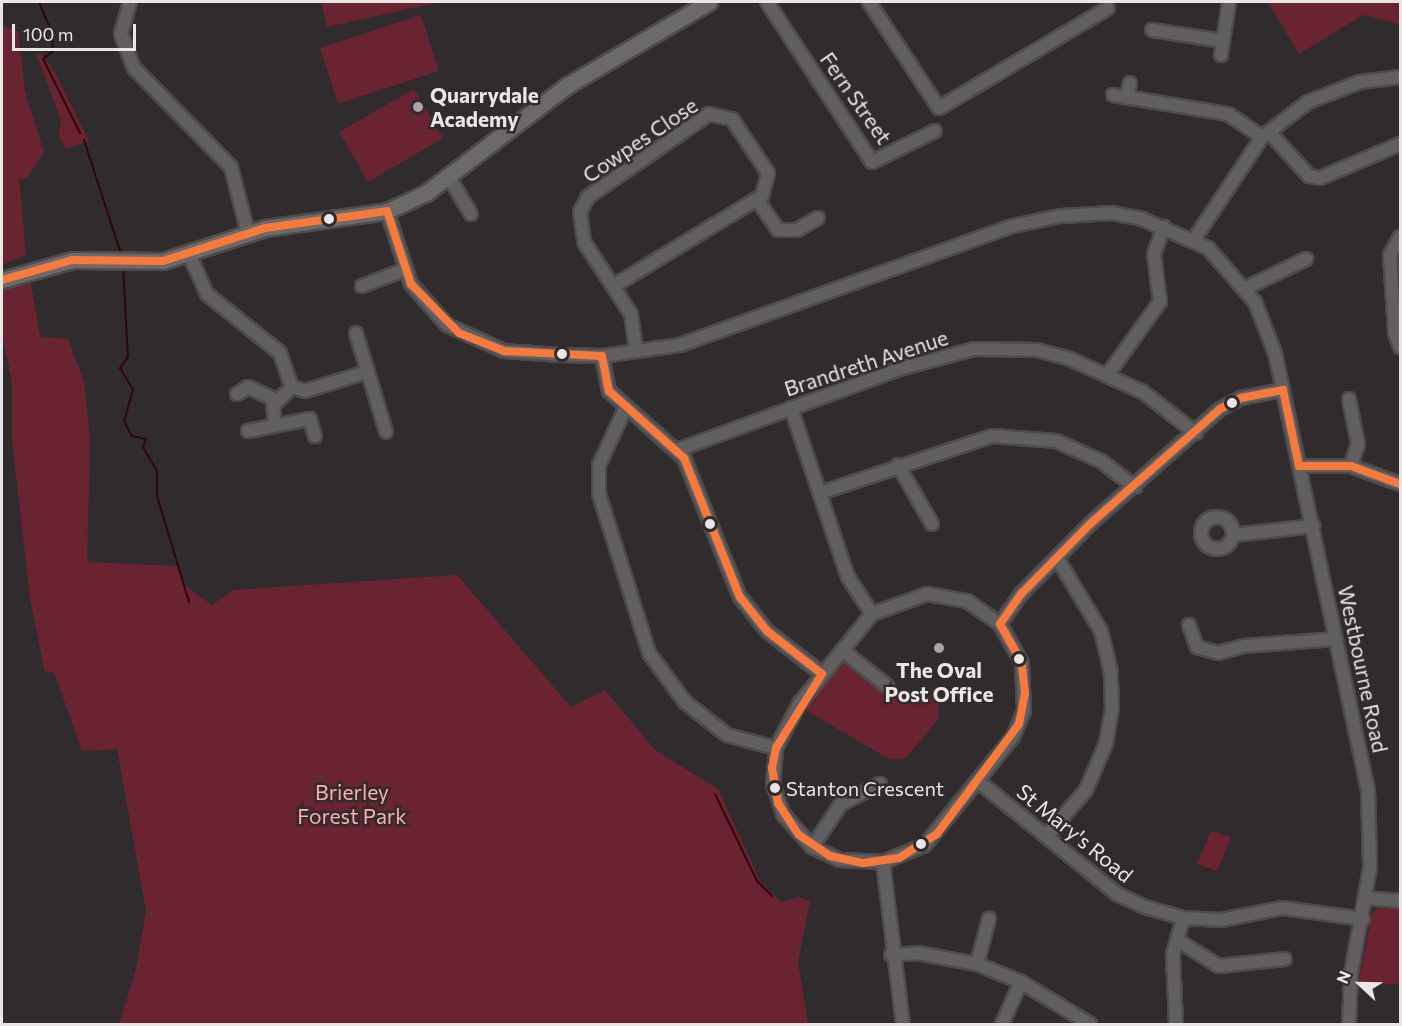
<!DOCTYPE html>
<style>
body{margin:0}
#map{position:relative;width:1402px;height:1026px;overflow:hidden;background:#302c2d;font-family:Commissioner,sans-serif}
div>[style]{position:absolute}
[style*='--x']{left:calc(var(--x)*1px);top:calc(var(--y)*1px);width:calc(var(--w)*1px);rotate:calc(var(--a)*1deg)}
.green>*{inset:0;background:#6a2330}
.stream>*{height:2px;margin:-1px;padding:0 1px;transform-origin:1px;border-radius:1px;background:#30050e}
.roads{filter:drop-shadow(2px 0 #4d4b4b) drop-shadow(-2px 0 #4d4b4b) drop-shadow(0 2px #4d4b4b) drop-shadow(0 -2px #4d4b4b)}
.minor>*{height:12px;margin:-6px;padding:0 6px;transform-origin:6px;border-radius:6px;background:#615f5f}
.minor>.ring{margin:-6px;padding:0;box-sizing:content-box;background:none;border:12px solid #615f5f;border-radius:50%}
.major>*{height:15px;margin:-7.5px;padding:0 7.5px;transform-origin:7.5px;border-radius:7.5px;background:#6c6969}
.bus-1>*{height:8px;margin:-4px;padding:0 4px;transform-origin:4px;border-radius:4px;background:#f6793e}
.dots>*{width:16px;height:16px;translate:-50% -50%;box-sizing:border-box;border:3px solid #312b2c;border-radius:50%}
span{translate:-50% -50%;white-space:nowrap;text-align:center;line-height:1.15;-webkit-text-stroke:5px #312b2c;paint-order:stroke}
.bus-label{font-size:20px;color:#eae6e6}
.left{translate:0 -50%;text-align:left}
.poi-label{font-size:21px;color:#eae6e6;font-weight:700}
.street-label{font-size:21px;color:#eae6e6}
.park-label{font-size:21px;color:#feadb4}
.frame{position:absolute;inset:0;border:3px solid #eae6e6;pointer-events:none}
.north{position:absolute;left:1330px;top:954px;width:60px;height:60px;-webkit-text-stroke:4px #312b2c;paint-order:stroke;rotate:292deg;font-size:16px;font-weight:700;line-height:24px;text-align:center;color:#eae6e6}
.north::after{content:'';display:block;margin:auto;width:21px;height:27px;background:#eae6e6;clip-path:polygon(50% 0,100% 100%,50% 72%,0 100%)}
.scale{position:absolute;left:12px;top:24px;width:124px;height:27px;box-sizing:border-box;border:3px solid #eae6e6;border-top:0;padding-left:8px;font-size:18px;line-height:21px;white-space:nowrap;color:#eae6e6;-webkit-text-stroke:4px #312b2c;paint-order:stroke}
</style>
<div id="map">
<div class="green">
<i style="clip-path:polygon(321px 2px,440px 2px,327px 27px)"></i>
<i style="clip-path:polygon(1268px 2px,1400px 2px,1400px 24px,1363px 15px,1299px 54px)"></i>
<i style="clip-path:polygon(421px 15px,439px 71px,338px 104px,320px 48px)"></i>
<i style="clip-path:polygon(2px 26px,18px 31px,25px 92px,44px 152px,27px 178px,19px 180px,26px 255px,2px 265px)"></i>
<i style="clip-path:polygon(41px 53px,57px 76px,89px 141px,66px 149px,59px 137px,61px 120px,37px 56px)"></i>
<i style="clip-path:polygon(414px 89px,443px 138px,368px 182px,339px 132px)"></i>
<i style="clip-path:polygon(30px 278px,40px 337px,68px 339px,84px 382px,90px 438px,87px 562px,180px 566px,184px 585px,212px 605px,233px 590px,457px 575px,571px 707px,605px 690px,655px 750px,718px 789px,760px 881px,781px 902px,798px 897px,810px 901px,798px 962px,808px 1024px,119px 1024px,135px 973px,146px 911px,117px 749px,82px 751px,54px 672px,45px 673px,30px 598px,12px 439px,12px 382px,2px 334px,2px 286px)"></i>
<i style="clip-path:polygon(846px 658px,894px 692px,938px 688px,939px 718px,906px 758px,891px 760px,805px 710px)"></i>
<i style="clip-path:polygon(1211px 831px,1231px 837px,1217px 871px,1197px 864px)"></i>
<i style="clip-path:polygon(1378px 908px,1400px 909px,1400px 984px,1358px 985px,1372px 913px)"></i>
</div>
<div class="stream">
<i style="--x:39;--y:2;--w:36;--a:67"></i>
<i style="--x:53;--y:35;--w:17;--a:93"></i>
<i style="--x:52;--y:52;--w:11;--a:142"></i>
<i style="--x:43;--y:59;--w:83;--a:63.4"></i>
<i style="--x:84;--y:140;--w:120;--a:72"></i>
<i style="--x:123;--y:266;--w:91;--a:86.9"></i>
<i style="--x:128;--y:357;--w:14;--a:126"></i>
<i style="--x:120;--y:368;--w:26;--a:59"></i>
<i style="--x:133;--y:390;--w:32;--a:106"></i>
<i style="--x:124;--y:421;--w:17;--a:62"></i>
<i style="--x:132;--y:436;--w:14;--a:12"></i>
<i style="--x:146;--y:439;--w:9;--a:111"></i>
<i style="--x:143;--y:447;--w:28;--a:60"></i>
<i style="--x:157;--y:471;--w:25;--a:90"></i>
<i style="--x:157;--y:496;--w:111;--a:73.2"></i>
<i style="--x:715;--y:794;--w:97;--a:64.2"></i>
<i style="--x:757;--y:881;--w:21;--a:45"></i>
</div>
<div class="roads">
<div class="minor">
<i style="--x:130;--y:2;--w:33;--a:106"></i>
<i style="--x:121;--y:34;--w:36;--a:69"></i>
<i style="--x:134;--y:68;--w:139;--a:45.6"></i>
<i style="--x:231;--y:167;--w:68;--a:75.6"></i>
<i style="--x:767;--y:2;--w:191;--a:56.7"></i>
<i style="--x:872;--y:162;--w:70;--a:-26.2"></i>
<i style="--x:869;--y:2;--w:127;--a:56.6"></i>
<i style="--x:939;--y:108;--w:196;--a:-30.6"></i>
<i style="--x:1152;--y:30;--w:72;--a:8.8"></i>
<i style="--x:1221;--y:55;--w:54;--a:-81.4"></i>
<i style="--x:1113;--y:95;--w:117;--a:9.4"></i>
<i style="--x:1228;--y:114;--w:41;--a:34.1"></i>
<i style="--x:1127;--y:98;--w:15;--a:-79"></i>
<i style="--x:1269;--y:132;--w:59;--a:47.7"></i>
<i style="--x:1309;--y:176;--w:11;--a:10"></i>
<i style="--x:1320;--y:178;--w:87;--a:-23"></i>
<i style="--x:449;--y:177;--w:43;--a:59.3"></i>
<i style="--x:757;--y:199;--w:37;--a:56"></i>
<i style="--x:778;--y:230;--w:19;--a:0"></i>
<i style="--x:797;--y:230;--w:24;--a:-30"></i>
<i style="--x:387;--y:211;--w:77;--a:71.8"></i>
<i style="--x:411;--y:284;--w:55;--a:48.7"></i>
<i style="--x:447;--y:325;--w:63;--a:24.5"></i>
<i style="--x:504;--y:351;--w:57;--a:4"></i>
<i style="--x:561;--y:355;--w:41;--a:1.4"></i>
<i style="--x:602;--y:356;--w:79;--a:-8"></i>
<i style="--x:680;--y:345;--w:354;--a:-19.7"></i>
<i style="--x:1013;--y:226;--w:49;--a:-11.8"></i>
<i style="--x:1061;--y:216;--w:51;--a:-3.4"></i>
<i style="--x:1112;--y:213;--w:31;--a:11"></i>
<i style="--x:1142;--y:219;--w:72;--a:23.7"></i>
<i style="--x:1208;--y:248;--w:72;--a:49"></i>
<i style="--x:1255;--y:302;--w:55;--a:68.6"></i>
<i style="--x:1275;--y:353;--w:446;--a:78"></i>
<i style="--x:1368;--y:789;--w:79;--a:88.5"></i>
<i style="--x:1370;--y:868;--w:108;--a:100.2"></i>
<i style="--x:1351;--y:974;--w:50;--a:92.3"></i>
<i style="--x:1400;--y:237;--w:21;--a:119"></i>
<i style="--x:1390;--y:255;--w:78;--a:86.3"></i>
<i style="--x:1395;--y:333;--w:15;--a:70"></i>
<i style="--x:1195;--y:238;--w:121;--a:-56.4"></i>
<i style="--x:1262;--y:137;--w:58;--a:-37.3"></i>
<i style="--x:1308;--y:102;--w:56;--a:-21"></i>
<i style="--x:1360;--y:82;--w:40;--a:-7.1"></i>
<i style="--x:189;--y:254;--w:44;--a:65.8"></i>
<i style="--x:207;--y:294;--w:94;--a:38.9"></i>
<i style="--x:280;--y:353;--w:36;--a:71"></i>
<i style="--x:292;--y:387;--w:14;--a:17"></i>
<i style="--x:305;--y:391;--w:65;--a:-17"></i>
<i style="--x:615;--y:285;--w:172;--a:-31.2"></i>
<i style="--x:762;--y:196;--w:24;--a:-75"></i>
<i style="--x:768;--y:173;--w:65;--a:-123.7"></i>
<i style="--x:732;--y:119;--w:24;--a:-168"></i>
<i style="--x:709;--y:114;--w:147;--a:145.6"></i>
<i style="--x:588;--y:197;--w:17;--a:118"></i>
<i style="--x:580;--y:212;--w:30;--a:82"></i>
<i style="--x:584;--y:242;--w:86;--a:56.9"></i>
<i style="--x:631;--y:314;--w:36;--a:82"></i>
<i style="--x:362;--y:286;--w:45;--a:-20.9"></i>
<i style="--x:1246;--y:288;--w:67;--a:-25.8"></i>
<i style="--x:356;--y:333;--w:103;--a:73.1"></i>
<i style="--x:602;--y:356;--w:36;--a:79"></i>
<i style="--x:609;--y:391;--w:101;--a:41.8"></i>
<i style="--x:684;--y:458;--w:150;--a:68.1"></i>
<i style="--x:740;--y:597;--w:43;--a:51.5"></i>
<i style="--x:767;--y:631;--w:70;--a:38"></i>
<i style="--x:1108;--y:374;--w:89;--a:-54.2"></i>
<i style="--x:1160;--y:302;--w:48;--a:-97.1"></i>
<i style="--x:1154;--y:254;--w:29;--a:-70"></i>
<i style="--x:237;--y:394;--w:13;--a:-32"></i>
<i style="--x:248;--y:387;--w:31;--a:25"></i>
<i style="--x:1349;--y:399;--w:46;--a:78.7"></i>
<i style="--x:1358;--y:444;--w:23;--a:108"></i>
<i style="--x:626;--y:407;--w:64;--a:115"></i>
<i style="--x:599;--y:465;--w:29;--a:90"></i>
<i style="--x:599;--y:494;--w:167;--a:72.5"></i>
<i style="--x:649;--y:653;--w:61;--a:53.7"></i>
<i style="--x:685;--y:702;--w:53;--a:38.2"></i>
<i style="--x:727;--y:735;--w:51;--a:14.9"></i>
<i style="--x:791;--y:408;--w:178;--a:71.4"></i>
<i style="--x:848;--y:577;--w:44;--a:57"></i>
<i style="--x:275;--y:426;--w:21;--a:-95"></i>
<i style="--x:273;--y:405;--w:26;--a:-43"></i>
<i style="--x:248;--y:431;--w:63;--a:-11"></i>
<i style="--x:310;--y:419;--w:18;--a:74"></i>
<i style="--x:677;--y:450;--w:236;--a:-20"></i>
<i style="--x:899;--y:369;--w:78;--a:-14.9"></i>
<i style="--x:974;--y:349;--w:63;--a:0.9"></i>
<i style="--x:1037;--y:350;--w:34;--a:15"></i>
<i style="--x:1070;--y:359;--w:80;--a:24.3"></i>
<i style="--x:1143;--y:392;--w:67;--a:37.7"></i>
<i style="--x:898;--y:465;--w:68;--a:60"></i>
<i style="--x:1299;--y:466;--w:52;--a:0"></i>
<i style="--x:1351;--y:466;--w:52;--a:20.2"></i>
<i style="--x:820;--y:493;--w:181;--a:-18.3"></i>
<i style="--x:992;--y:436;--w:64;--a:4.5"></i>
<i style="--x:1056;--y:441;--w:49;--a:24"></i>
<i style="--x:1101;--y:461;--w:43;--a:37.4"></i>
<i class="ring" style="left:1201px;top:517px;width:20px;height:20px"></i>
<i style="--x:1233;--y:535;--w:81;--a:-6.4"></i>
<i style="--x:927;--y:594;--w:41;--a:9.9"></i>
<i style="--x:967;--y:601;--w:40;--a:34.9"></i>
<i style="--x:1000;--y:624;--w:45;--a:60.6"></i>
<i style="--x:1022;--y:663;--w:48;--a:87.6"></i>
<i style="--x:1024;--y:711;--w:28;--a:113"></i>
<i style="--x:1013;--y:737;--w:139;--a:129.2"></i>
<i style="--x:925;--y:845;--w:45;--a:158"></i>
<i style="--x:883;--y:862;--w:43;--a:-177.3"></i>
<i style="--x:840;--y:860;--w:31;--a:-155"></i>
<i style="--x:812;--y:847;--w:44;--a:-131.3"></i>
<i style="--x:783;--y:814;--w:32;--a:-108"></i>
<i style="--x:773;--y:784;--w:36;--a:-85"></i>
<i style="--x:776;--y:748;--w:50;--a:-62.4"></i>
<i style="--x:799;--y:704;--w:116;--a:-51"></i>
<i style="--x:872;--y:614;--w:59;--a:-20"></i>
<i style="--x:1000;--y:624;--w:37;--a:-55"></i>
<i style="--x:1021;--y:594;--w:98;--a:-45.4"></i>
<i style="--x:1090;--y:524;--w:174;--a:-41.5"></i>
<i style="--x:1220;--y:409;--w:24;--a:-28"></i>
<i style="--x:1241;--y:398;--w:43;--a:-10.8"></i>
<i style="--x:1189;--y:625;--w:23;--a:70"></i>
<i style="--x:1197;--y:647;--w:22;--a:16"></i>
<i style="--x:1218;--y:653;--w:27;--a:-15"></i>
<i style="--x:1244;--y:646;--w:92;--a:-4.4"></i>
<i style="--x:842;--y:650;--w:58;--a:38.7"></i>
<i style="--x:978;--y:781;--w:179;--a:39.1"></i>
<i style="--x:1117;--y:894;--w:31;--a:25"></i>
<i style="--x:1145;--y:907;--w:40;--a:16"></i>
<i style="--x:1183;--y:918;--w:38;--a:3"></i>
<i style="--x:1221;--y:920;--w:63;--a:-11"></i>
<i style="--x:1283;--y:908;--w:81;--a:7.8"></i>
<i style="--x:1048;--y:834;--w:58;--a:-49.2"></i>
<i style="--x:1086;--y:790;--w:51;--a:-66.9"></i>
<i style="--x:1106;--y:743;--w:35;--a:-80"></i>
<i style="--x:1112;--y:709;--w:37;--a:-92"></i>
<i style="--x:1111;--y:672;--w:42;--a:-103.7"></i>
<i style="--x:1101;--y:631;--w:85;--a:-121.1"></i>
<i style="--x:812;--y:847;--w:52;--a:-56"></i>
<i style="--x:841;--y:804;--w:44;--a:-27.1"></i>
<i style="--x:883;--y:862;--w:163;--a:83"></i>
<i style="--x:1365;--y:898;--w:35;--a:5"></i>
<i style="--x:1177;--y:940;--w:49;--a:31.8"></i>
<i style="--x:1219;--y:966;--w:66;--a:-6.1"></i>
<i style="--x:891;--y:955;--w:27;--a:-4"></i>
<i style="--x:918;--y:953;--w:60;--a:10.6"></i>
<i style="--x:977;--y:964;--w:48;--a:22.2"></i>
<i style="--x:1021;--y:982;--w:81;--a:31.3"></i>
<i style="--x:977;--y:964;--w:47;--a:-75.1"></i>
<i style="--x:1002;--y:1024;--w:46;--a:-65.7"></i>
<i style="--x:1176;--y:1024;--w:70;--a:-92.5"></i>
<i style="--x:1173;--y:954;--w:37;--a:-74"></i>
</div>
<div class="major">
<i style="--x:2;--y:280;--w:73;--a:-15.9"></i>
<i style="--x:72;--y:260;--w:91;--a:0.6"></i>
<i style="--x:163;--y:261;--w:107;--a:-17.9"></i>
<i style="--x:265;--y:228;--w:123;--a:-7.9"></i>
<i style="--x:387;--y:211;--w:43;--a:-24.8"></i>
<i style="--x:426;--y:193;--w:178;--a:-37.3"></i>
<i style="--x:568;--y:85;--w:164;--a:-30.5"></i>
</div>
</div>
<div class="bus-1">
<i style="--x:387;--y:211;--w:77;--a:71.8"></i>
<i style="--x:411;--y:284;--w:69;--a:45.6"></i>
<i style="--x:459;--y:333;--w:48;--a:21.8"></i>
<i style="--x:504;--y:351;--w:98;--a:2.9"></i>
<i style="--x:2;--y:280;--w:73;--a:-15.9"></i>
<i style="--x:72;--y:260;--w:91;--a:0.6"></i>
<i style="--x:163;--y:261;--w:107;--a:-17.9"></i>
<i style="--x:265;--y:228;--w:123;--a:-7.9"></i>
<i style="--x:602;--y:356;--w:36;--a:79"></i>
<i style="--x:609;--y:391;--w:101;--a:41.8"></i>
<i style="--x:684;--y:458;--w:150;--a:68.1"></i>
<i style="--x:740;--y:597;--w:43;--a:51.5"></i>
<i style="--x:767;--y:631;--w:70;--a:38"></i>
<i style="--x:1283;--y:390;--w:78;--a:78.1"></i>
<i style="--x:1299;--y:466;--w:52;--a:0"></i>
<i style="--x:1351;--y:466;--w:52;--a:20.2"></i>
<i style="--x:1000;--y:624;--w:37;--a:-55"></i>
<i style="--x:1021;--y:594;--w:98;--a:-45.4"></i>
<i style="--x:1090;--y:524;--w:174;--a:-41.5"></i>
<i style="--x:1220;--y:409;--w:24;--a:-28"></i>
<i style="--x:1241;--y:398;--w:43;--a:-10.8"></i>
<i style="--x:822;--y:674;--w:87;--a:121.9"></i>
<i style="--x:776;--y:748;--w:20;--a:101"></i>
<i style="--x:772;--y:768;--w:36;--a:80"></i>
<i style="--x:778;--y:803;--w:38;--a:57"></i>
<i style="--x:799;--y:835;--w:37;--a:34"></i>
<i style="--x:830;--y:856;--w:34;--a:12"></i>
<i style="--x:863;--y:863;--w:36;--a:-8"></i>
<i style="--x:899;--y:858;--w:45;--a:-32.3"></i>
<i style="--x:937;--y:834;--w:137;--a:-53.3"></i>
<i style="--x:1019;--y:724;--w:31;--a:-79"></i>
<i style="--x:1025;--y:694;--w:31;--a:-96"></i>
<i style="--x:1022;--y:663;--w:45;--a:-119.4"></i>
</div>
<div class="dots">
<i style="left:418px;top:107px;background:#a9a5a5"></i>
<i style="left:329px;top:219px;background:#eae6e6"></i>
<i style="left:562px;top:354px;background:#eae6e6"></i>
<i style="left:1232px;top:403px;background:#eae6e6"></i>
<i style="left:710px;top:524px;background:#eae6e6"></i>
<i style="left:939px;top:648px;background:#a9a5a5"></i>
<i style="left:1019px;top:659px;background:#eae6e6"></i>
<i style="left:775px;top:788px;background:#eae6e6"></i>
<i style="left:921px;top:844px;background:#eae6e6"></i>
</div>
<div class="bus-label">
<span class="left" style="left:786px;top:788px">Stanton Crescent</span>
</div>
<div class="poi-label">
<span class="left" style="left:430px;top:107px">Quarrydale<br>Academy</span>
<span style="left:939px;top:682px">The Oval<br>Post Office</span>
</div>
<div class="street-label">
<span style="left:856px;top:98px;rotate:55deg">Fern Street</span>
<span style="left:640px;top:140px;rotate:-34deg">Cowpes Close</span>
<span style="left:866px;top:363px;rotate:-18deg">Brandreth Avenue</span>
<span style="left:1363px;top:669px;rotate:78deg">Westbourne Road</span>
<span style="left:1075px;top:833px;rotate:39deg">St Mary's Road</span>
</div>
<div class="park-label">
<span style="left:352px;top:804px">Brierley<br>Forest Park</span>
</div>
<div class="frame"></div>
<div class="north">N</div>
<div class="scale">100 m</div>
</div>
